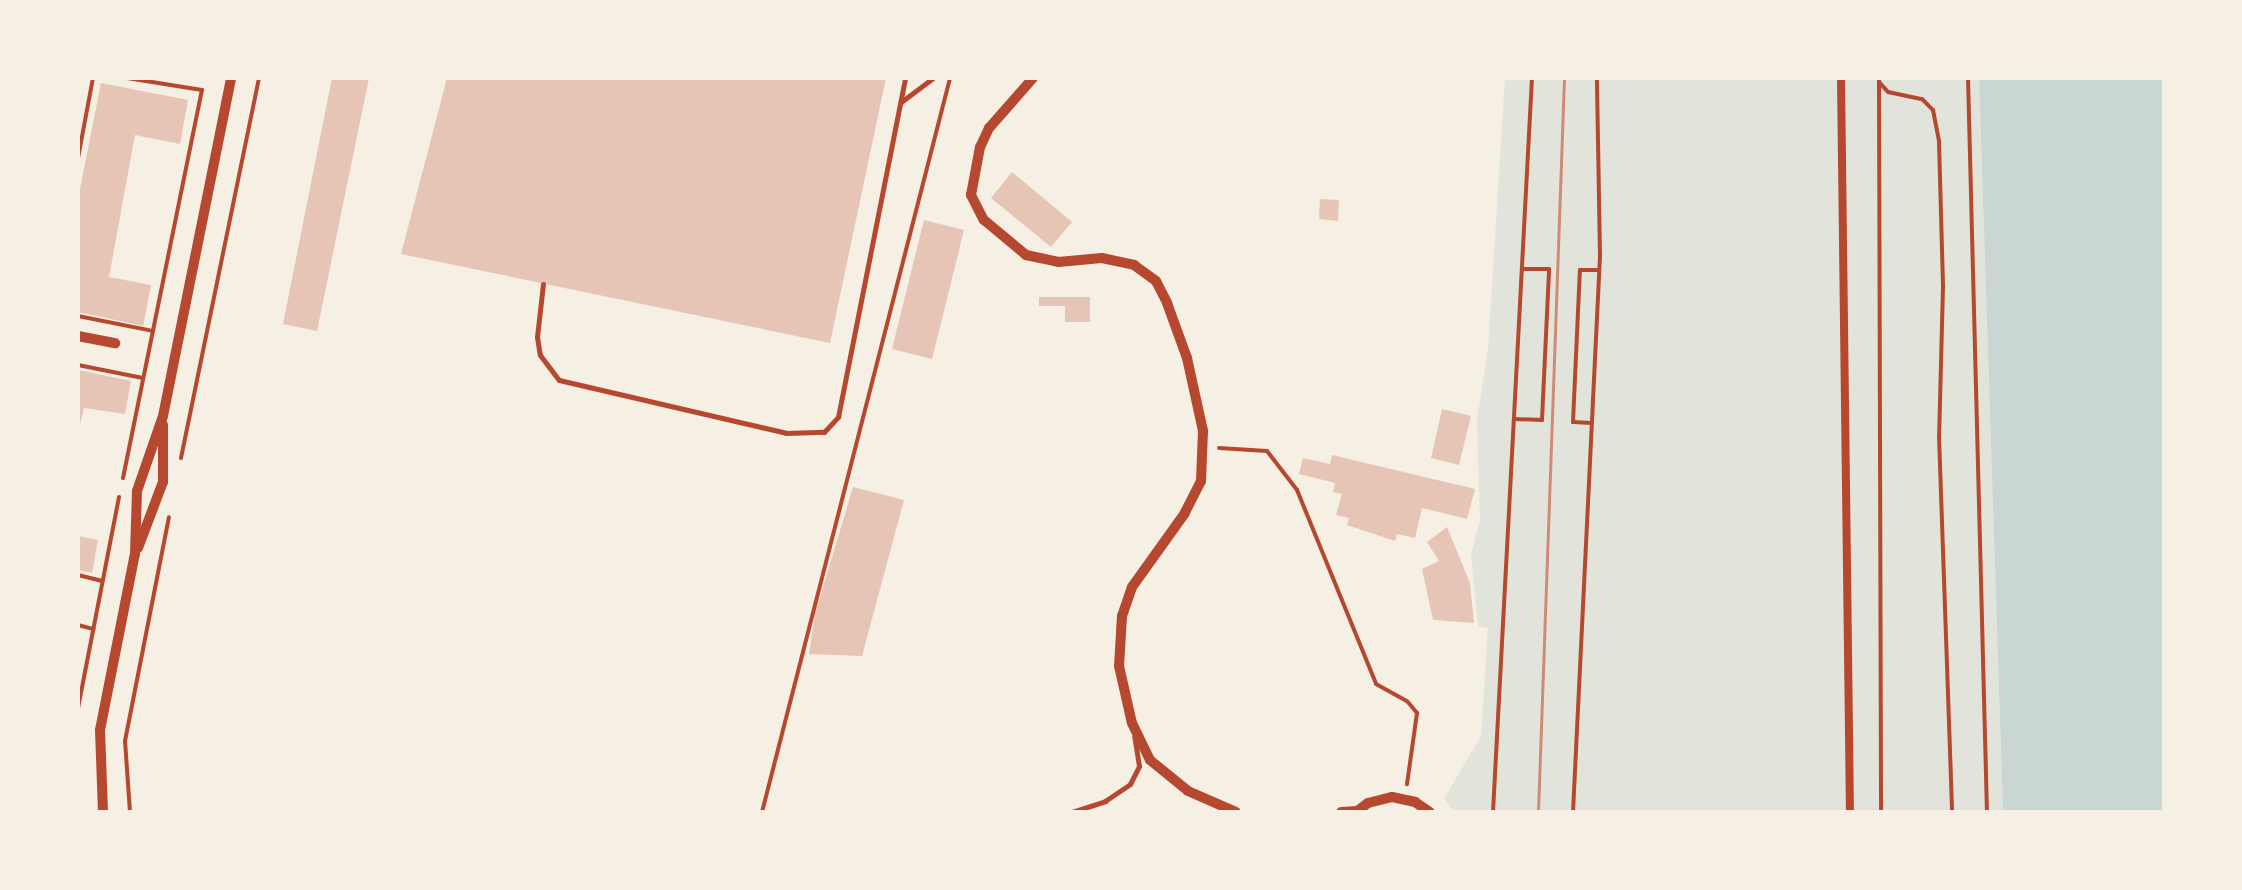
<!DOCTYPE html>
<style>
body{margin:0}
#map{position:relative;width:2242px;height:890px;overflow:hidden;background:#f6efe4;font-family:"Archivo Narrow",sans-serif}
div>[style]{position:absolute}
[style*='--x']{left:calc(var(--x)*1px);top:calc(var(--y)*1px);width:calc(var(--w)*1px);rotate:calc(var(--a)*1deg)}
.green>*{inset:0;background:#e2e4dc}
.water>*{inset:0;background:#c9d6d2}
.building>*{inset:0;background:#e6c5b7}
.path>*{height:4px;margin:-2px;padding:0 2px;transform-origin:2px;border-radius:2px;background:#b5482f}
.service>*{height:5px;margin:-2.5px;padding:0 2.5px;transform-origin:2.5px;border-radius:2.5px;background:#b5482f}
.pedestrian>*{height:8px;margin:-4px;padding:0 4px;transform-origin:4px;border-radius:4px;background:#b5482f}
.minor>*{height:10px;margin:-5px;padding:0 5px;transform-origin:5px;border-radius:5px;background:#b5482f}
.tram>*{height:2.5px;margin:-1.25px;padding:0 1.25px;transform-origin:1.25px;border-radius:1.25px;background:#cf8b77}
span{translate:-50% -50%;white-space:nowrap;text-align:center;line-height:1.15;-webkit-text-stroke:8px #f6efe4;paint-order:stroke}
.frame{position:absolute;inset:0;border:80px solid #f6efe4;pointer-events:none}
</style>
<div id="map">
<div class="green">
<i style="clip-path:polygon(1505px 78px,1979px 78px,2003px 812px,1455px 812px,1444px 799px,1481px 736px,1488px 628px,1478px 626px,1471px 554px,1480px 520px,1477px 420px,1488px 349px)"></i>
</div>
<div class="water">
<i style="clip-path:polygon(1979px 78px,2164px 78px,2164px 812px,2003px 812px)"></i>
</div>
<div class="building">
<i style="clip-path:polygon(332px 78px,369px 78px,317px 331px,283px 324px)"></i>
<i style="clip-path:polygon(447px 78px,886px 78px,830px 343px,401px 254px)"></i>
<i style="clip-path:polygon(101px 83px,188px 100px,180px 144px,135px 135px,109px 277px,151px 285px,143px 326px,78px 312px,78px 199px)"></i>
<i style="clip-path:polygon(1012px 172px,1072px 222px,1051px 247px,991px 198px)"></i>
<i style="clip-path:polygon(1320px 199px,1339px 200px,1338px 221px,1319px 219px)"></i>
<i style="clip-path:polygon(924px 220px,964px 230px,932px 359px,892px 349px)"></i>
<i style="clip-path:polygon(1039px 297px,1090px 297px,1090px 322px,1065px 322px,1065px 306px,1039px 306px)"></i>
<i style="clip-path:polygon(78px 370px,131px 381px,125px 414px,84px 408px,78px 432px)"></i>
<i style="clip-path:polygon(1442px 409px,1471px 416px,1459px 465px,1431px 458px)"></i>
<i style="clip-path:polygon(1332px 455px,1475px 489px,1467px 519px,1422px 508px,1415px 538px,1397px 534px,1395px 541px,1347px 525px,1349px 518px,1336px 515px,1342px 494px,1333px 492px,1335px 483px,1299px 474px,1303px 458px,1330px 464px)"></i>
<i style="clip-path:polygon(853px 487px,904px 500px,862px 656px,809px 654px,815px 614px)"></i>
<i style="clip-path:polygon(1447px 527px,1470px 583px,1474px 623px,1433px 620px,1422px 569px,1439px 561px,1427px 542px)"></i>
<i style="clip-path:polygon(78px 536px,98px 540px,92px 573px,78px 570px)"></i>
</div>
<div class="path">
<i style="--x:1879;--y:78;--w:734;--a:89.84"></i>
<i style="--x:1968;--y:78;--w:734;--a:88.52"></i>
<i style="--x:1879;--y:82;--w:13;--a:48"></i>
<i style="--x:1888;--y:92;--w:35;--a:12"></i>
<i style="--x:1922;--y:99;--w:16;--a:45"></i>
<i style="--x:1933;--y:110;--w:33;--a:79"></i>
<i style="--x:1939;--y:142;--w:145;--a:88.4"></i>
<i style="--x:1943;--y:287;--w:149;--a:91.5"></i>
<i style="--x:1939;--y:436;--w:376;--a:88"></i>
<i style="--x:78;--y:158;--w:81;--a:-79.4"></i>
<i style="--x:78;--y:316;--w:76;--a:11.3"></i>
<i style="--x:78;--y:365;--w:66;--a:11.3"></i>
<i style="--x:1514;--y:419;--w:28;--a:2"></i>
<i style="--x:1542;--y:420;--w:151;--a:-87.3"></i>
<i style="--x:1549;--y:269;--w:25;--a:180"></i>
<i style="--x:1592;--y:423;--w:19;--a:-177"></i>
<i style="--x:1573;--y:422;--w:152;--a:-87.4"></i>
<i style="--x:1580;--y:270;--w:19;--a:0"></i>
<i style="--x:1219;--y:448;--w:48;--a:3.6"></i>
<i style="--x:1267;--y:451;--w:49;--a:52.4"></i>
<i style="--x:1297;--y:490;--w:209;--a:67.8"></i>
<i style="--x:1376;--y:684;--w:35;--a:29"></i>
<i style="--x:1407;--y:701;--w:16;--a:50"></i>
<i style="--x:1417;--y:713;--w:72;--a:98"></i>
<i style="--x:181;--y:458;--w:388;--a:-78.4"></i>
<i style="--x:123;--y:478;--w:396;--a:-78.5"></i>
<i style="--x:202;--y:90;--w:76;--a:-170.9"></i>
<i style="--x:78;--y:575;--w:25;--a:14"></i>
<i style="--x:78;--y:625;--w:16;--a:15"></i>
<i style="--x:78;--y:708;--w:215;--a:-79"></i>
<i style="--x:130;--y:812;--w:71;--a:-94"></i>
<i style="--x:125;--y:741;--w:228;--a:-78.9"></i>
<i style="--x:762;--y:812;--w:758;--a:-75.63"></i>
<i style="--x:1493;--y:812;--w:735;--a:-86.96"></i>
<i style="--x:1573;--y:812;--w:557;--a:-87.22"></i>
<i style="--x:1600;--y:256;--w:178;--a:-91"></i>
</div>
<div class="service">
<i style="--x:901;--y:102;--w:40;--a:-37"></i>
<i style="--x:543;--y:284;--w:53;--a:96.5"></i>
<i style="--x:537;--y:337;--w:18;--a:81"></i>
<i style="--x:540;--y:355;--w:31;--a:53"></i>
<i style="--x:559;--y:380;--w:233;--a:13.1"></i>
<i style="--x:786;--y:433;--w:38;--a:-2"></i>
<i style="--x:824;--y:432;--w:21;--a:-47"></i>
<i style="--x:838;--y:417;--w:346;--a:-78.8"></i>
<i style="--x:1072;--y:812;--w:35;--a:-18"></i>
<i style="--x:1105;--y:801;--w:30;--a:-34"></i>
<i style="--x:1130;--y:784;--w:20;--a:-63"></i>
<i style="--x:1139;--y:766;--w:30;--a:-99"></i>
</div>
<div class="pedestrian">
<i style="--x:1841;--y:78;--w:734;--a:89.3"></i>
</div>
<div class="minor">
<i style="--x:1033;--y:78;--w:67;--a:131.3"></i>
<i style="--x:989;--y:128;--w:21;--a:115"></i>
<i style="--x:980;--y:147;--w:49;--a:100.6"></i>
<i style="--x:971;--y:195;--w:28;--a:63"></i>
<i style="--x:984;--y:220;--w:55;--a:39.8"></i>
<i style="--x:1026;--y:255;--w:33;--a:12"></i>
<i style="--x:1058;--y:262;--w:44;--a:-5.2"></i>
<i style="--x:1102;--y:258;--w:33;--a:12"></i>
<i style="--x:1134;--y:265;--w:27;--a:36"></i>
<i style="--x:1156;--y:281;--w:25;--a:63"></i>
<i style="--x:1167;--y:303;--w:59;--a:70"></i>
<i style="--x:1187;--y:358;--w:75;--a:77.6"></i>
<i style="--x:1203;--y:431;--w:50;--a:92.3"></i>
<i style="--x:1201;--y:481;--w:36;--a:117"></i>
<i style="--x:1185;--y:513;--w:91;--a:125.6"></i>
<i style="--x:1132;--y:587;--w:31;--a:109"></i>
<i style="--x:1122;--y:616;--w:50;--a:93.4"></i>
<i style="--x:1119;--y:666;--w:58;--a:77.2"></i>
<i style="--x:1132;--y:723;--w:41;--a:64.1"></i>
<i style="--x:1150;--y:760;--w:49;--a:39.2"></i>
<i style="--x:1188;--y:791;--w:52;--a:23.6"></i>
<i style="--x:78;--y:336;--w:38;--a:11"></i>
<i style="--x:138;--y:548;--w:71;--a:-69.3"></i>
<i style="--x:163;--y:482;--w:57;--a:-90"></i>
<i style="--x:103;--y:812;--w:82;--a:-92.1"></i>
<i style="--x:100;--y:730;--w:179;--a:-78.8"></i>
<i style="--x:135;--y:554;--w:63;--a:-88.2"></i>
<i style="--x:137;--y:491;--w:79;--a:-70.9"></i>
<i style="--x:163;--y:416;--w:345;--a:-78.6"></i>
<i style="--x:1341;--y:812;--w:17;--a:-3"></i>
<i style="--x:1356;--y:812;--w:15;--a:-37"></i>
<i style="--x:1368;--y:803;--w:25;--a:-14"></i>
<i style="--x:1392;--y:797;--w:24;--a:12"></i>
<i style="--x:1415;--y:802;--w:18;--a:34"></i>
</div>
<div class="tram">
<i style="--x:1538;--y:812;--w:734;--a:-87.97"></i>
</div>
<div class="frame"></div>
</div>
